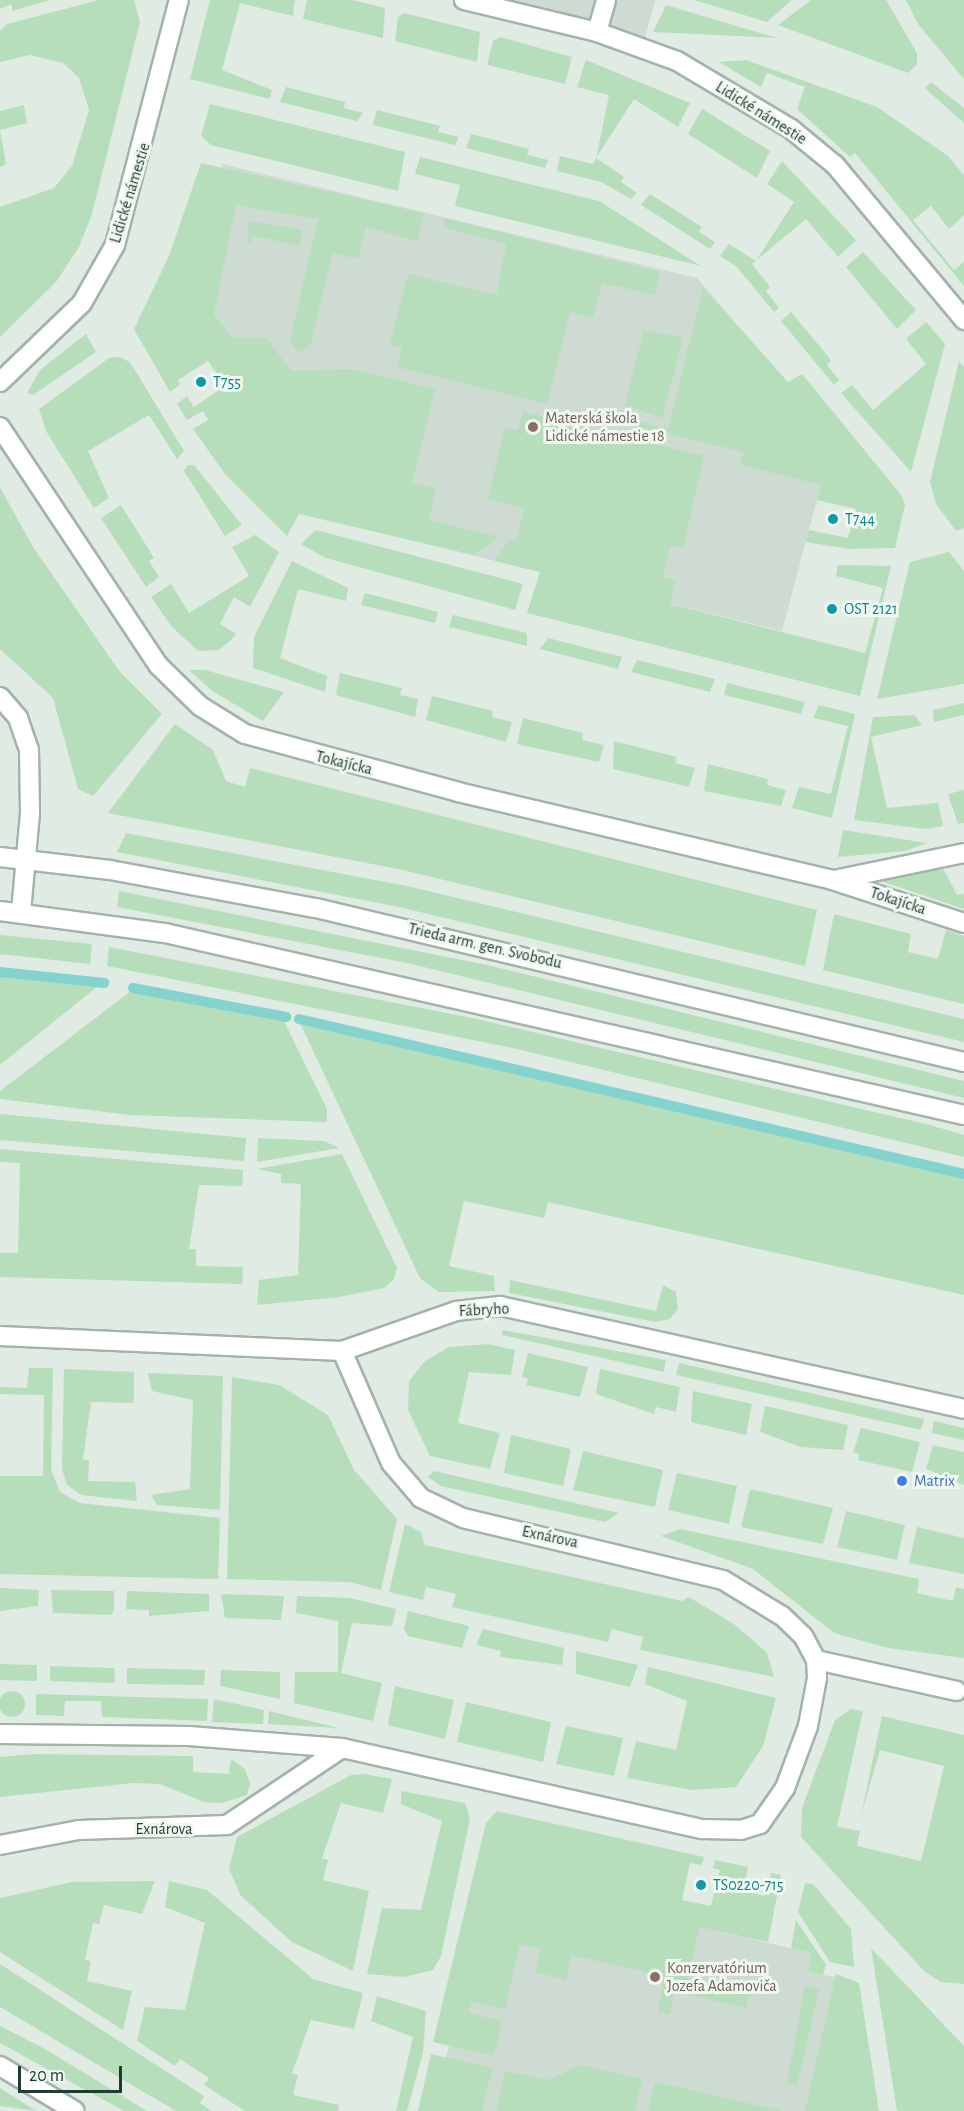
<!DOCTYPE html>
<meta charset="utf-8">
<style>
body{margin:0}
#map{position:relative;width:964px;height:2111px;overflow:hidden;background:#e0ebe4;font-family:"Alegreya Sans",sans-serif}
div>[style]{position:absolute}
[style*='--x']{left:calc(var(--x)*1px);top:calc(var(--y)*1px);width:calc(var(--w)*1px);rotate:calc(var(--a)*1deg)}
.built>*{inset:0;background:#cedbd2}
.green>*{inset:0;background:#b7deba}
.round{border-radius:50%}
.stream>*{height:10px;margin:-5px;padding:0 5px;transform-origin:5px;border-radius:5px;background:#85d3cf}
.roads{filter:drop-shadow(2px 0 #a3b3aa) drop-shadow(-2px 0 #a3b3aa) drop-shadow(0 2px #a3b3aa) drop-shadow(0 -2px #a3b3aa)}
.minor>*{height:18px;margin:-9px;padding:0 9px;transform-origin:9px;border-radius:9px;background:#fff}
.tertiary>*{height:18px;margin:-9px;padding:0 9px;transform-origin:9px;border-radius:9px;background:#fff}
.dots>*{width:16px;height:16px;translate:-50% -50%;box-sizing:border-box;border:3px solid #f0f8f2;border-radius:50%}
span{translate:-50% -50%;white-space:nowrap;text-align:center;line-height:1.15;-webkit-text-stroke:6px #f0f8f2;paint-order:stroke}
.street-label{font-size:16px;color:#203c2f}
.culture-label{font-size:16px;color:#0d838f}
.left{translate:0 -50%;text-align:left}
.education-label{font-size:16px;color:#785e54}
.shop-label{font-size:16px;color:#366cbe}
.scale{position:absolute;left:18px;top:2066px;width:104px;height:27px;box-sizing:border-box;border:3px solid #203c2f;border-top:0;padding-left:8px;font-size:18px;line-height:21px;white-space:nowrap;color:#203c2f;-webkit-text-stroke:4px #f0f8f2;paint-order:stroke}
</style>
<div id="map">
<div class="built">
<i style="clip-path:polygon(464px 0,655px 0,642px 49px)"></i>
<i style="clip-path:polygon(222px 164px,697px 278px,788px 383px,821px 485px,782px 631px,398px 537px,208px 361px)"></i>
<i style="clip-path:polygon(494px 1847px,653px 1916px,811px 1953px,823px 1975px,851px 1979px,834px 2111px,434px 2111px)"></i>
</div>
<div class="green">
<i style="clip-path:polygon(0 0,50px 0,12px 11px,12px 4px,0 9px)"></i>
<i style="clip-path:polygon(99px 0,134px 0,140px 22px,92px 214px,79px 247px,56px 282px,0 337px,0 207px,54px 188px,72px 166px,89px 110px,79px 78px,63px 63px,30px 55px,0 62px,0 31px,7px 24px)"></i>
<i style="clip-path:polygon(210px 0,295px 0,293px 16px,240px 3px,222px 70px,272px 90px,270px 99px,190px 79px)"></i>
<i style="clip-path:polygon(307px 0,352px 0,385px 8px,383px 38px,303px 19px)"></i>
<i style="clip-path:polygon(694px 0,792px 0,767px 22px)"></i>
<i style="clip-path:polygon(811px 0,886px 0,917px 53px,917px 64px,908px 73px,778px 25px)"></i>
<i style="clip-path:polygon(906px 0,964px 0,964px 79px,918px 24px)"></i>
<i style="clip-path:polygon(666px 5px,777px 38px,653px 32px)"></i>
<i style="clip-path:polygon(404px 13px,480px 32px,477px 62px,395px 41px,398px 17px)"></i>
<i style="clip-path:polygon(500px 37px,572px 57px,565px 84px,487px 65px,493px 41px)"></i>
<i style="clip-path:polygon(586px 60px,690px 103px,678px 127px,634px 99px,596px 158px,624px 177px,621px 182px,637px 193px,631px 199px,601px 182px,557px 171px,560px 156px,593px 164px,596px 159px,609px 95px,577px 87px)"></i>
<i style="clip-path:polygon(746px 60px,877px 107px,948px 156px,964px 175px,964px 215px,949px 229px,931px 206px,913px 220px,954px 270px,964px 262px,964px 286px,855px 153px,850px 157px,797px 109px,805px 87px,767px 73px,761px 87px,719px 62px)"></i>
<i style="clip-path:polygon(931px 82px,964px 108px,964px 123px,925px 88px)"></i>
<i style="clip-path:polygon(286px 87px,345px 102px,344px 108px,363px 113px,357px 121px,280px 102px)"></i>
<i style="clip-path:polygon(210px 104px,405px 152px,398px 191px,211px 145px,201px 136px)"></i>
<i style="clip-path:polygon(24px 105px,27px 123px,0 130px,6px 164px,0 167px,0 111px)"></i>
<i style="clip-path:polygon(702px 109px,770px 151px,757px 178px,688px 134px)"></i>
<i style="clip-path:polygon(377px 110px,440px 126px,438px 132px,459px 137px,455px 145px,373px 125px)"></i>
<i style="clip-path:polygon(471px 134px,529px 149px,527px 155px,548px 160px,545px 168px,466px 148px)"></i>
<i style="clip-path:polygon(420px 157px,599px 201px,701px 266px,455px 206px,460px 185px,415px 174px)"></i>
<i style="clip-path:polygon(782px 161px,856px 240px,838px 257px,806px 219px,752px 264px,770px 287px,766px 291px,779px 308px,774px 312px,737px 267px,720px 256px,729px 244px,756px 261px,794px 202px,767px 184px)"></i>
<i style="clip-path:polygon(201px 163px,424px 213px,417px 241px,366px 227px,358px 259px,333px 253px,310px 346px,298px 353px,290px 341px,318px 219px,236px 205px,214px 315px,232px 338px,267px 338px,291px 371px,351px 369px,435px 389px,412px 483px,436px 488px,429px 520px,499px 537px,474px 555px,299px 514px,287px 536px,225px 474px,193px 429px,208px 420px,203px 411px,187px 420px,177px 404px,187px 396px,194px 407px,225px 386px,208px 361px,178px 380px,180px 385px,170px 392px,134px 329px,169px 256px)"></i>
<i style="clip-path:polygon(650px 194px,702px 227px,699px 232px,715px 242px,710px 249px,641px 205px)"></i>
<i style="clip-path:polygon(444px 218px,660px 272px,655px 295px,602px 283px,593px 318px,570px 312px,547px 404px,397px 367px,402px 348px,390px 345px,408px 274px,497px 295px,506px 244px,445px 228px)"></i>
<i style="clip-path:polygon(249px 221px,302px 230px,299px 246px,255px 236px,247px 245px)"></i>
<i style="clip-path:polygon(863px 252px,916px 310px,897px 329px,846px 267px)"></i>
<i style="clip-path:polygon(703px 288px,788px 382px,802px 374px,902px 496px,905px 505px,895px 548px,849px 549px,806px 542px,809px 530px,848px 538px,856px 509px,817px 500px,821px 485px,741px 465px,743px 452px,633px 425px,634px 420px,668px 429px)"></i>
<i style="clip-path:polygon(791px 312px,831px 360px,827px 365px,839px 380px,834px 385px,781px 321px)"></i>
<i style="clip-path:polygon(926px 322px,945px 344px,911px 472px,841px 393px,852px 385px,873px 410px,926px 364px,906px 339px)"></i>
<i style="clip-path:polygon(644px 330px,683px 338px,662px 418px,625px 405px)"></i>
<i style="clip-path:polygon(86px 334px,96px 352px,33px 395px,27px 393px,40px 370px)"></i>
<i style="clip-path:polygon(119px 357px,130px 362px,184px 451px,177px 459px,149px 415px,88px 451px,109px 498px,94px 508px,46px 431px,39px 409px,109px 358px)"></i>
<i style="clip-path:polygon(959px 361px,964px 367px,964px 528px,956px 531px,936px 504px,930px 482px)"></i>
<i style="clip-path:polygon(523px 412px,704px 456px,683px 548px,670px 546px,663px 577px,675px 581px,670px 604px,865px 653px,883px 588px,836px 576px,838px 565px,891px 566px,860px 696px,527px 613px,540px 572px,495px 561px,509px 540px,516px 541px,524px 508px,488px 499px,505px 428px,518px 430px)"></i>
<i style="clip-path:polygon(188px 465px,194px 465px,242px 525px,225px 536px,184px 471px)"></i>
<i style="clip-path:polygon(0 487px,33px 547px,120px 672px,162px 714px,93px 796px,78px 789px,53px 698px,0 649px)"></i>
<i style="clip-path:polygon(121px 505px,154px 558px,149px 561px,159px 577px,146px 587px,101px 518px)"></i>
<i style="clip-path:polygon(316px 530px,523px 584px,515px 610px,326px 558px,301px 544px)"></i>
<i style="clip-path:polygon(255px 535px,279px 552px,250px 607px,234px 597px,220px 624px,236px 634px,233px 638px,219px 650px,198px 651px,171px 626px,151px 597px,171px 584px,189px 613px,249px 576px,232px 547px)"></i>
<i style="clip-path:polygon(949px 552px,964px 571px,964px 684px,877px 699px,910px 562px)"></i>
<i style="clip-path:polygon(292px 561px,348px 588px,346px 601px,298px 589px,280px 658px,327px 676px,325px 692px,253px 668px,254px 637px)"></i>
<i style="clip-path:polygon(365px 593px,438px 612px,435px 623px,361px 605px)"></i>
<i style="clip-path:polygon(453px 615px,527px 633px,527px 646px,449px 627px)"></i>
<i style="clip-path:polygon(548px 638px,622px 657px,618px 669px,540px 649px)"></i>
<i style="clip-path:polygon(637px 660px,715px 679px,710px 692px,631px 672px)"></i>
<i style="clip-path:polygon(189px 670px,205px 670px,284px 692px,263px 721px,212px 691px)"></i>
<i style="clip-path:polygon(340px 673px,402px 688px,400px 695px,418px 699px,415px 717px,336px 695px)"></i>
<i style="clip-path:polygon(727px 683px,805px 702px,801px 714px,724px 695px)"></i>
<i style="clip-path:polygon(432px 696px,493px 711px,492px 717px,512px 722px,506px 742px,426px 720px)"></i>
<i style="clip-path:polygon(964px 703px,964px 715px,934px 722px,933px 710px)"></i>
<i style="clip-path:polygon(819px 705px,855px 714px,832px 818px,792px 808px,799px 787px,831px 794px,848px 726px,813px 718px)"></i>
<i style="clip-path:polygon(915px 715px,922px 725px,871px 737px,887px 808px,938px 803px,943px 826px,926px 829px,854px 820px,873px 717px)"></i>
<i style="clip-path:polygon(523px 718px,583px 733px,582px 740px,604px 745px,599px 762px,517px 744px)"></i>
<i style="clip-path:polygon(175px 724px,213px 750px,226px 781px,245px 787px,250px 768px,817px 910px,805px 966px,398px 869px,108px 813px)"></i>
<i style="clip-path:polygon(614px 741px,677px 757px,675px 763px,695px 768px,689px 787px,613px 769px)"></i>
<i style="clip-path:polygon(708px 764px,768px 779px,767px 785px,786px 790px,781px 806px,704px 791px)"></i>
<i style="clip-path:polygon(964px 790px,964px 823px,958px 824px,948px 794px)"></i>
<i style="clip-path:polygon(843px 830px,856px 832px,927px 843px,905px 851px,838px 857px)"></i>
<i style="clip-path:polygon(126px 833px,407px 886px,964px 1019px,964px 1042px,399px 907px,117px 852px)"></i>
<i style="clip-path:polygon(935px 869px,944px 870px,957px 895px,964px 894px,964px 909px,881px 881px)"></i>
<i style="clip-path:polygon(119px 891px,487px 965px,964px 1081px,964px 1098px,407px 963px,117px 907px)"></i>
<i style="clip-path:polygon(834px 914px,911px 934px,908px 952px,938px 959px,946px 930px,964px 936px,964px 1004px,823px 970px)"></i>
<i style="clip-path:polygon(0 935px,92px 944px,90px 964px,0 954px)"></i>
<i style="clip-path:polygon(109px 947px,477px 1019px,930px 1125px,964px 1135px,964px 1157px,513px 1048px,107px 966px)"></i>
<i style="clip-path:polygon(0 975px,52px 979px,98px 986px,0 1065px)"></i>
<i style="clip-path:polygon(131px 991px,283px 1019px,327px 1109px,327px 1122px,130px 1115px,0 1099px,0 1091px)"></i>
<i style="clip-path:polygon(299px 1021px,964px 1177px,964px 1295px,548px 1202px,544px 1218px,464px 1201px,449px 1266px,494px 1276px,495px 1291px,439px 1292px,420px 1278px)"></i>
<i style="clip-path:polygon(0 1114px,246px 1138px,244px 1161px,0 1140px)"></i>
<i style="clip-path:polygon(258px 1138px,324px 1141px,339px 1148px,257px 1162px)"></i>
<i style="clip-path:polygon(0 1149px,243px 1170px,242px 1186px,199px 1185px,189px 1249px,196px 1249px,196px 1266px,243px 1267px,242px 1284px,0 1277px,0 1253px,18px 1253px,20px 1163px,0 1162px)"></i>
<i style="clip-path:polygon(342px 1154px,397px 1268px,394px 1279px,384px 1288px,339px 1297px,257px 1305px,259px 1280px,298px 1275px,301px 1184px,281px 1183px,281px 1174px,257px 1169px)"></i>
<i style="clip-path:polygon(510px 1280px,656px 1311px,663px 1285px,676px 1292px,678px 1309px,670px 1319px,655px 1322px,509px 1293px)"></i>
<i style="clip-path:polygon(503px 1330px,666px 1360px,664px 1372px,502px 1335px)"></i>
<i style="clip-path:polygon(488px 1344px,515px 1350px,511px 1375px,469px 1372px,458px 1423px,500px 1433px,490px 1469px,430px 1456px,408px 1410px,409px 1381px,425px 1361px,449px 1347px)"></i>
<i style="clip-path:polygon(528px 1353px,588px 1367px,580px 1397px,526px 1385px,528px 1379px,522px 1377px)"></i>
<i style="clip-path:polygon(679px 1363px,924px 1419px,921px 1430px,676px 1375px)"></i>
<i style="clip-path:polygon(29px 1368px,53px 1368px,51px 1470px,60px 1492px,80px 1503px,220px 1518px,218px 1579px,0 1574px,0 1476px,43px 1476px,44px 1395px,0 1394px,0 1387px,27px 1388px)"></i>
<i style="clip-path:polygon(64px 1369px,134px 1372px,134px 1403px,91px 1402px,83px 1460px,89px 1460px,88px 1481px,135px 1482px,137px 1501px,81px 1495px,67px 1485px,62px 1469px)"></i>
<i style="clip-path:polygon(600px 1369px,680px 1387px,676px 1412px,656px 1407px,654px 1414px,596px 1394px)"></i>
<i style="clip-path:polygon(148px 1373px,223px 1376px,220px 1510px,157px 1505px,151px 1495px,190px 1489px,193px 1400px,152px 1391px)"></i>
<i style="clip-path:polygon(232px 1377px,279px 1385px,328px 1415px,354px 1470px,397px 1519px,381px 1590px,349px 1582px,227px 1579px)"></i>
<i style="clip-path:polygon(693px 1391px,752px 1404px,746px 1435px,691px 1422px)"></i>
<i style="clip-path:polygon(765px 1406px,848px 1425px,843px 1450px,801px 1447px,760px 1432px)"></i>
<i style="clip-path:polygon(934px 1421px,964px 1428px,964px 1440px,932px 1433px)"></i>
<i style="clip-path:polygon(861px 1428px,920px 1442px,912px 1472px,858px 1460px,859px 1454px,853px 1453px)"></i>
<i style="clip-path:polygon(511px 1435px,571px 1449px,563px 1486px,504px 1473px)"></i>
<i style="clip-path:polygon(933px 1445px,964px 1452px,964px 1485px,926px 1469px)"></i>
<i style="clip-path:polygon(583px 1451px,663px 1470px,655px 1507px,573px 1490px)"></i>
<i style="clip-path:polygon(434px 1471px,619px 1513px,605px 1522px,441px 1486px,428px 1477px)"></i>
<i style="clip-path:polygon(677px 1473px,737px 1486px,729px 1524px,668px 1510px)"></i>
<i style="clip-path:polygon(750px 1489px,833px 1508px,823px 1544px,741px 1527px)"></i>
<i style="clip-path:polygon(846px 1511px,905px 1525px,897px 1560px,837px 1547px)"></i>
<i style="clip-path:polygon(405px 1524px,421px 1532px,425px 1545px,682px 1601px,689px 1597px,734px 1624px,767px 1653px,774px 1677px,640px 1650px,643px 1637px,612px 1629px,608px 1642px,452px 1607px,456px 1594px,426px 1587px,423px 1600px,389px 1592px)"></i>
<i style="clip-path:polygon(917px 1527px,964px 1538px,964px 1574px,909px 1563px)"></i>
<i style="clip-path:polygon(680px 1529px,919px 1579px,917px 1593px,953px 1601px,956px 1587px,964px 1589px,964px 1658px,888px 1648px,834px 1633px,753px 1569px,661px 1536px)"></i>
<i style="clip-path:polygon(0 1588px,39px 1590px,38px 1606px,0 1611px)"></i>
<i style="clip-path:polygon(51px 1590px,114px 1591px,114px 1609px,111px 1615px,53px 1613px)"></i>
<i style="clip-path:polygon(127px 1591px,209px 1594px,209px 1611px,149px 1616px,149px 1610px,126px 1609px)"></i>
<i style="clip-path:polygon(221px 1594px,284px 1596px,281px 1620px,225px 1618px)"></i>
<i style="clip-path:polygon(297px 1596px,350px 1598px,396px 1609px,392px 1626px,352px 1623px,341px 1673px,382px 1683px,373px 1721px,294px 1703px,295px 1672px,338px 1672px,338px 1621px,296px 1613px)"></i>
<i style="clip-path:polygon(408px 1611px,469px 1626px,462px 1648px,408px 1636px,404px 1629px)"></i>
<i style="clip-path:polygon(483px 1629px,564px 1648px,562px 1665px,500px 1657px,501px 1651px,476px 1645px)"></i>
<i style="clip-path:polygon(576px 1651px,638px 1665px,630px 1687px,576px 1674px)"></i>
<i style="clip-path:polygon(0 1664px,37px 1665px,37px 1681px,0 1680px)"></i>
<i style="clip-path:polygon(50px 1666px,114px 1668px,115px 1683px,50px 1681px)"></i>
<i style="clip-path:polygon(648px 1667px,776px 1698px,763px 1746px,736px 1787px,692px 1790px,627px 1778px,636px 1741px,676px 1750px,687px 1701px,645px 1684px)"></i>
<i style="clip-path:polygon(127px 1668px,205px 1670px,204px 1685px,127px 1684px)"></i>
<i style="clip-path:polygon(221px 1670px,280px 1672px,280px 1699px,220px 1686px)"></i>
<i style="clip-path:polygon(395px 1686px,454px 1700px,445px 1739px,388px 1725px)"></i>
<i class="round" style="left:-1px;top:1691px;width:26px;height:26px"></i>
<i style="clip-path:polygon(36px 1694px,208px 1699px,207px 1721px,102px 1717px,101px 1701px,65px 1701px,64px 1716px,36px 1715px)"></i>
<i style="clip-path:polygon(214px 1699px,264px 1710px,263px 1724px,212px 1722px)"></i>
<i style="clip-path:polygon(466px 1702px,551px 1722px,543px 1762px,457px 1742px)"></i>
<i style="clip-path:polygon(851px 1709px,863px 1711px,837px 1827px,860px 1831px,857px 1846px,921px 1861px,944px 1766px,880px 1750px,861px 1815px,882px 1716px,964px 1735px,964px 1984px,941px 1982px,924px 1971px,801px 1837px,802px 1808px,835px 1720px)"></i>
<i style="clip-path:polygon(269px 1711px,339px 1728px,268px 1724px)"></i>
<i style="clip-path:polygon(566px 1726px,623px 1738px,614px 1776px,556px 1764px)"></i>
<i style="clip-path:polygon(33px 1754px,193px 1756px,193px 1772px,229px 1774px,231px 1759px,245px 1769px,250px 1784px,247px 1795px,222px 1803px,204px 1802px,160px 1784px,133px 1783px,0 1797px,0 1757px)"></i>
<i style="clip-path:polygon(364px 1774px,392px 1779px,383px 1813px,341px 1803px,322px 1858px,328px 1860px,323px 1880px,369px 1891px,353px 1971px,292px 1942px,241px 1896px,229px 1869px,237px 1837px,351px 1775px)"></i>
<i style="clip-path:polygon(401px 1791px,465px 1803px,470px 1819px,441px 1956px,433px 1970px,404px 1977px,367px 1974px,382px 1908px,421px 1910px,442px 1821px,401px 1804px)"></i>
<i style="clip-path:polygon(497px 1811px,704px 1857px,702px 1865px,690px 1863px,682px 1900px,711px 1906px,720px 1870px,713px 1868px,715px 1860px,748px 1867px,743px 1891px,765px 1896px,771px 1873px,781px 1875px,768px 1942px,699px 1927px,688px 1980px,750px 1993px,746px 2008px,674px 1991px,670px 2015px,658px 2012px,664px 1976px,571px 1955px,566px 1980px,535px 1972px,541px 1949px,520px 1944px,505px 2009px,471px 2002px,469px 2013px,502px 2021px,494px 2056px,433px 2042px,486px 1823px)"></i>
<i style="clip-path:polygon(155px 1881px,142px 1914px,104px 1905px,99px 1924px,93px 1923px,85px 1960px,91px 1961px,87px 1981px,132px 1991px,123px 2030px,0 1952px,0 1898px,72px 1882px)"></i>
<i style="clip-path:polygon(169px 1881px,207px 1890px,313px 1979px,363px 1993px,354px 2029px,311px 2020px,292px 2073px,298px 2075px,293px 2095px,339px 2105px,338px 2111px,245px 2111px,204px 2085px,209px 2078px,180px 2059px,175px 2066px,137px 2041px,145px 2007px,185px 2010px,205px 1923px,165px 1907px)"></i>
<i style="clip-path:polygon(805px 1883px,813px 1884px,851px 1929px,854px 1967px,830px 1962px,798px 1912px)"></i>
<i style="clip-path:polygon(796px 1920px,826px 1965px,823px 1975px,809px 1972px,811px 1953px,791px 1948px)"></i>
<i style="clip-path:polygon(871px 1948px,964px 2046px,964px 2111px,897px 2111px)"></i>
<i style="clip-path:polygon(0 1964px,204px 2096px,200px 2103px,212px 2111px,176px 2111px,0 2007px)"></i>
<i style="clip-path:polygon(836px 1974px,859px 1983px,879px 2111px,805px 2111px)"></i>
<i style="clip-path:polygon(805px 1986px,819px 1989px,797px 2086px,787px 2083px)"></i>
<i style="clip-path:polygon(377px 1996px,426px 2011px,423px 2053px,407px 2111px,396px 2111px,413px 2037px,371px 2021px)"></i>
<i style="clip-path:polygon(0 2026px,45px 2049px,147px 2111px,124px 2111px,0 2043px)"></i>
<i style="clip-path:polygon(431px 2054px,492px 2068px,482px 2111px,418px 2111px)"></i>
<i style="clip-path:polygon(581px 2065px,642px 2079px,635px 2111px,496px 2111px,505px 2071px,548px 2080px)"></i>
<i style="clip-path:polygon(655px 2082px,783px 2111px,648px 2111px)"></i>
<i style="clip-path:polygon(0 2088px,35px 2110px,37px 2111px,0 2106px)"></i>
</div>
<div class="stream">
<i style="--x:0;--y:972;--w:105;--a:6"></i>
<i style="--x:133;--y:988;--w:156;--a:10.7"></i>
<i style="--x:299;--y:1019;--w:683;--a:13.12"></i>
</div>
<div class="roads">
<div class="minor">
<i style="--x:464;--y:0;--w:137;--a:13.5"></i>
<i style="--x:597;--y:32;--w:85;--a:19.9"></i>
<i style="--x:677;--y:61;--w:133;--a:30.8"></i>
<i style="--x:791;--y:129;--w:57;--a:39.3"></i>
<i style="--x:835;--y:165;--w:202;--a:50.2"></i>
<i style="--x:597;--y:32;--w:33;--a:-74"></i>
<i style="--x:0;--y:382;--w:114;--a:-43.9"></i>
<i style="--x:82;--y:303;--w:67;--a:-60.4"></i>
<i style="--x:115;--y:245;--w:253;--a:-75.4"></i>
<i style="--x:0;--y:427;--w:286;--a:56.4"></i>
<i style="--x:158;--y:665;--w:59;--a:44.3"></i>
<i style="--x:200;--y:706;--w:53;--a:31.9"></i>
<i style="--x:245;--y:734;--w:221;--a:15.2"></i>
<i style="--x:458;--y:792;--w:384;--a:13.2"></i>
<i style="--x:832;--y:880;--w:139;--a:18"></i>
<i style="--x:0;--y:697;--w:28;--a:49"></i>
<i style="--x:18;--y:718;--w:34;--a:71"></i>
<i style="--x:29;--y:750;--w:63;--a:89.1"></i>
<i style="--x:30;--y:813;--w:99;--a:95.2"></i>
<i style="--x:834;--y:880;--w:133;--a:-11.7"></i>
<i style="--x:0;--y:1336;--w:342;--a:2.5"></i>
<i style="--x:342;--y:1351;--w:121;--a:-19.3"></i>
<i style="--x:456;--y:1311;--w:44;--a:-6.5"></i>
<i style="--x:500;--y:1306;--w:475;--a:12.5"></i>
<i style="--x:816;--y:1660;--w:144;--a:12.4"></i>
<i style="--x:0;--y:1734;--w:189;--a:0.6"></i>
<i style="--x:189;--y:1736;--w:153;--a:4.5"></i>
<i style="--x:342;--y:1748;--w:369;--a:12.7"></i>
<i style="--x:702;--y:1829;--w:39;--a:1"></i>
<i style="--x:741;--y:1830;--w:20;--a:-18"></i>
<i style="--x:760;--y:1824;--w:44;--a:-55.2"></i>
<i style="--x:785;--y:1788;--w:66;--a:-69.6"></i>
<i style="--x:808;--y:1726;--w:49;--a:-79.4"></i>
<i style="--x:817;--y:1678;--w:18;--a:-93"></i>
<i style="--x:816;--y:1660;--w:27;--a:-118"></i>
<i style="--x:803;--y:1636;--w:29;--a:-136"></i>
<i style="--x:782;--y:1616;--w:69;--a:-148.6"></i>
<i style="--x:723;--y:1580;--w:267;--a:-166.6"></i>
<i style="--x:463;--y:1518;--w:47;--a:-154.5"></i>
<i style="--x:421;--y:1498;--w:46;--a:-130.6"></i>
<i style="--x:391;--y:1463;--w:122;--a:-113.6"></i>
<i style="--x:0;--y:1845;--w:80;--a:-10.8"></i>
<i style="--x:79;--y:1830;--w:148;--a:-1.9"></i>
<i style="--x:227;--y:1825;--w:138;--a:-33.8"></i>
<i style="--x:0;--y:2066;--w:87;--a:31"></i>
</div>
<div class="tertiary">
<i style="--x:0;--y:857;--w:111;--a:6.7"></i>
<i style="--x:110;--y:870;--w:209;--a:10.5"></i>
<i style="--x:316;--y:908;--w:666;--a:13.37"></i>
<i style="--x:0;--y:911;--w:166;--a:7.6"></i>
<i style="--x:165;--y:933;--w:819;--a:12.83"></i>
</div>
</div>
<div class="dots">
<i style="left:201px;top:382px;background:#0f9aa8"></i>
<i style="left:533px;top:427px;background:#8d6e63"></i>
<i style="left:833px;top:519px;background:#0f9aa8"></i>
<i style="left:832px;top:609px;background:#0f9aa8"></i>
<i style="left:902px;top:1481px;background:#3f7fe0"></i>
<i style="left:701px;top:1885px;background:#0f9aa8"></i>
<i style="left:655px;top:1977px;background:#8d6e63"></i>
</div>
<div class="street-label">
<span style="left:761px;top:113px;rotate:32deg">Lidické námestie</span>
<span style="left:130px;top:193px;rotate:-73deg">Lidické námestie</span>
<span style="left:344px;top:763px;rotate:14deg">Tokajícka</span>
<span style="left:898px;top:901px;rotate:18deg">Tokajícka</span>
<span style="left:485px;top:946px;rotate:13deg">Trieda arm. gen. Svobodu</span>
<span style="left:484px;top:1310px;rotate:-3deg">Fábryho</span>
<span style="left:550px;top:1537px;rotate:12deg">Exnárova</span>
<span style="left:164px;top:1829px">Exnárova</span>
</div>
<div class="culture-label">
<span class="left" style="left:213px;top:382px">T755</span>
<span class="left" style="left:845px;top:519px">T744</span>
<span class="left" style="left:844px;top:609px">OST 2121</span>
<span class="left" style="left:713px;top:1885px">TS0220-715</span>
</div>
<div class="education-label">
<span class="left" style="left:545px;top:427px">Materská škola<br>Lidické námestie 18</span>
<span class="left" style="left:667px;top:1977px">Konzervatórium<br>Jozefa Adamoviča</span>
</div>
<div class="shop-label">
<span class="left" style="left:914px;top:1481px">Matrix</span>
</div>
<div class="scale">20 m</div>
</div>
